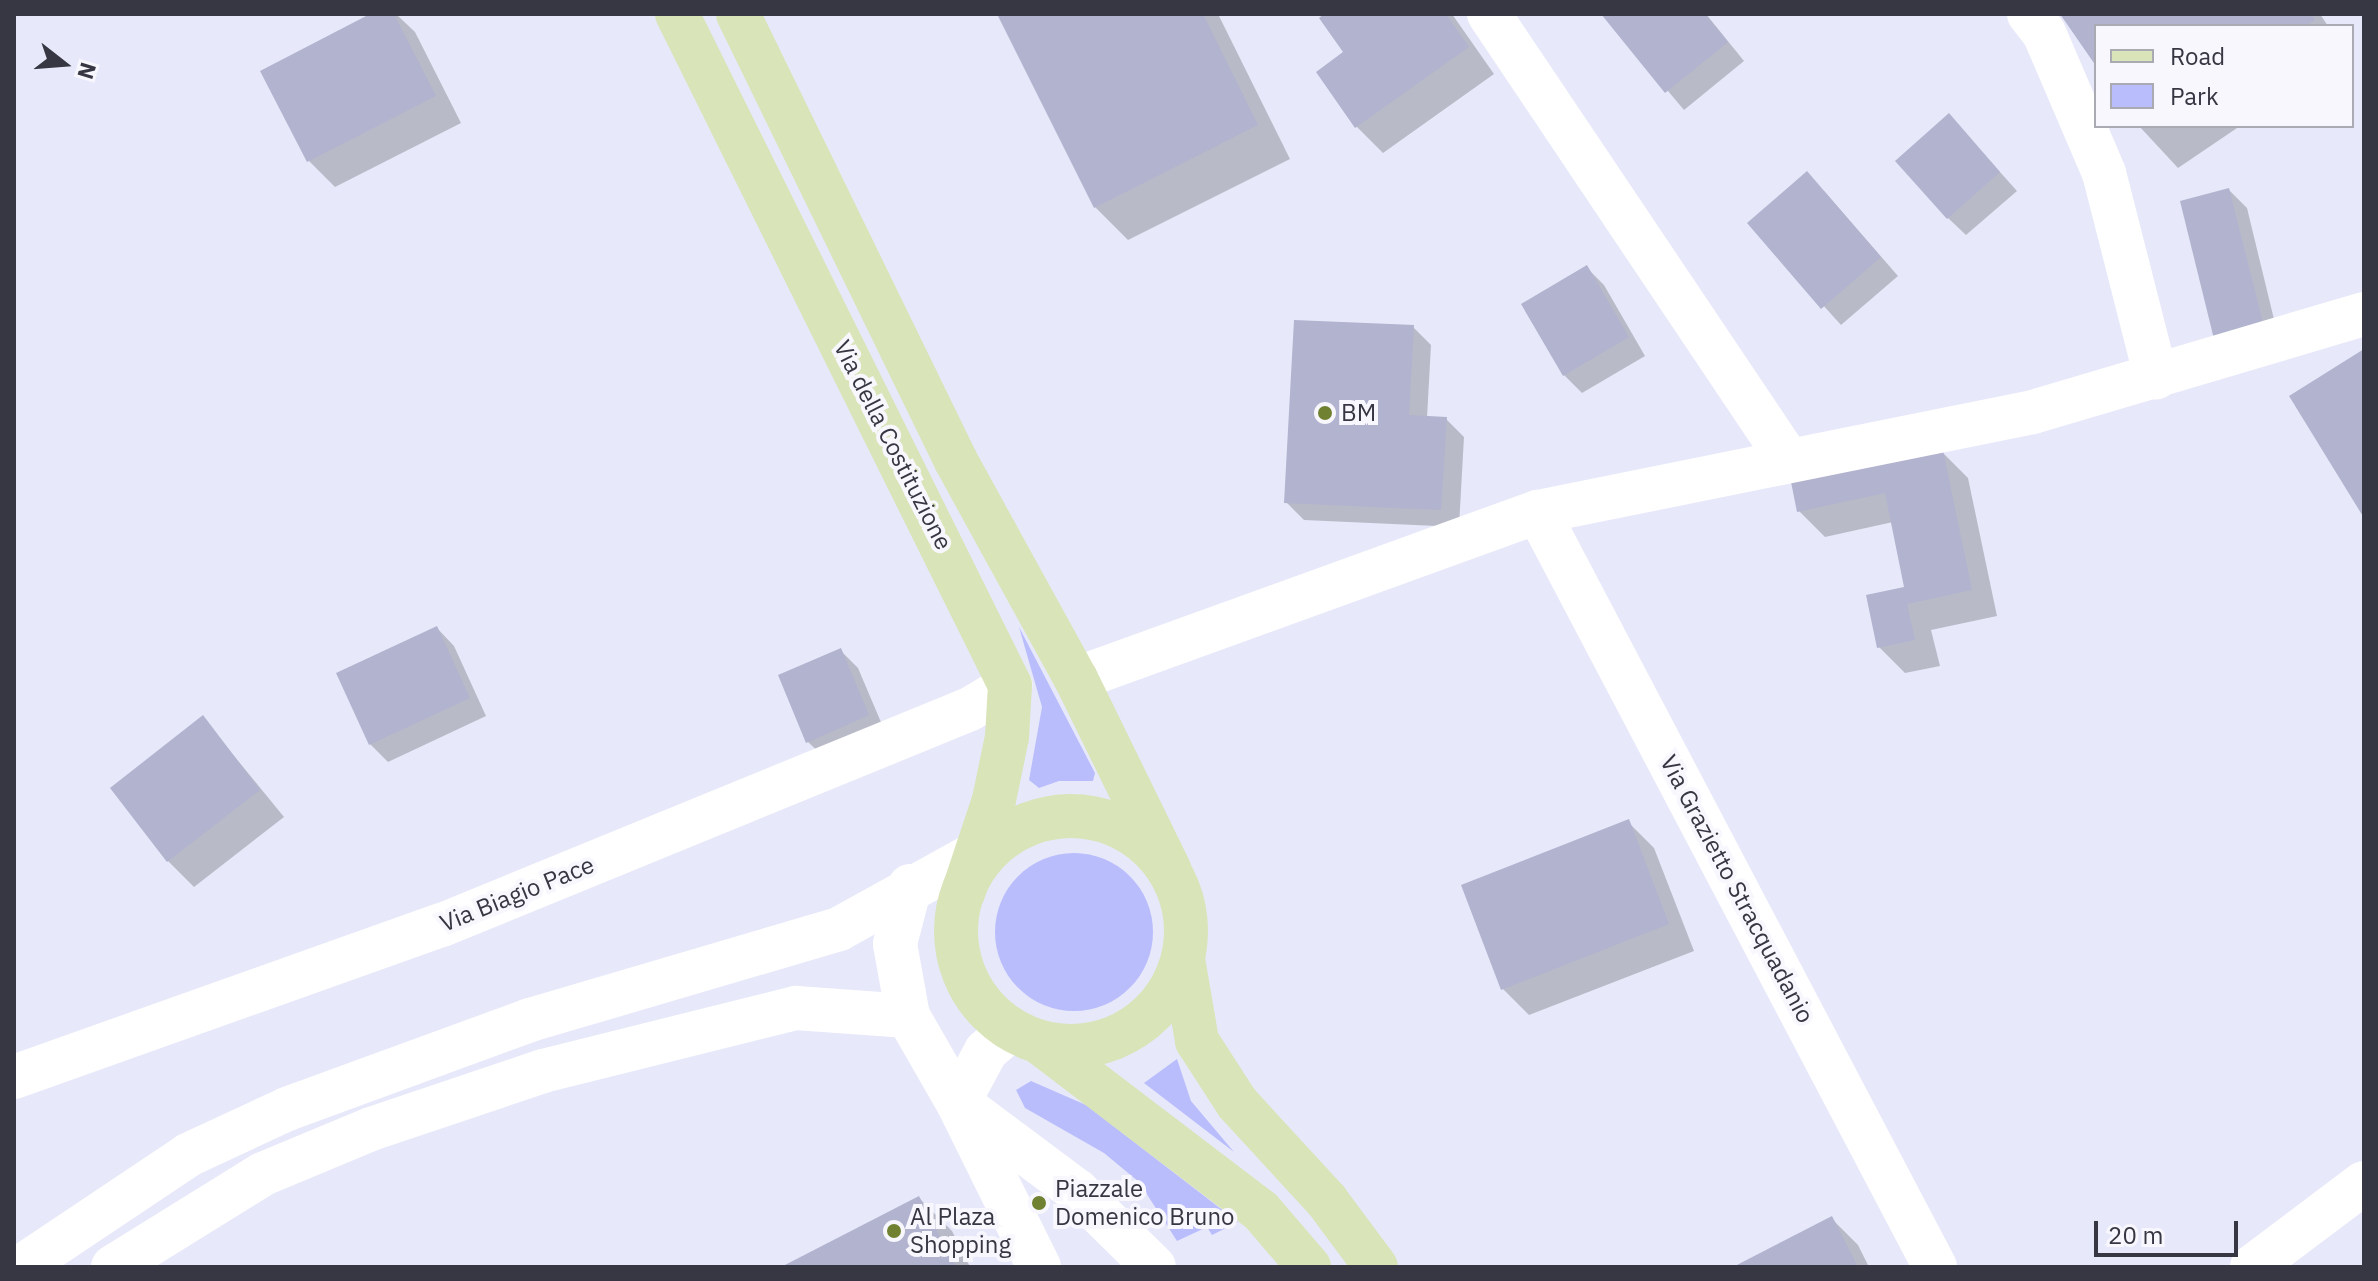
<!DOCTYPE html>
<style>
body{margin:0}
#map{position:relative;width:2378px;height:1281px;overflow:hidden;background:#e7e9fa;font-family:"IBM Plex Sans",sans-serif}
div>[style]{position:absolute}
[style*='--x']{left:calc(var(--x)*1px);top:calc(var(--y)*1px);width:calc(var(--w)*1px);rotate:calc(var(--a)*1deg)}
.green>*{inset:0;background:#b9bdfc}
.round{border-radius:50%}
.shadow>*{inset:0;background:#0003}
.building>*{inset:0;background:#b1b3cf}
.minor>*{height:44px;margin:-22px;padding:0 22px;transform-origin:22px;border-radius:22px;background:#fff}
.major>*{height:44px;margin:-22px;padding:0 22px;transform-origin:22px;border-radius:22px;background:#d9e4b8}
.major>.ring{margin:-22px;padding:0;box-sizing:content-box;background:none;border:44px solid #d9e4b8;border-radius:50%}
.dots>*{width:22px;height:22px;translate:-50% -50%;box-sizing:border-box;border:4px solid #f7f7fd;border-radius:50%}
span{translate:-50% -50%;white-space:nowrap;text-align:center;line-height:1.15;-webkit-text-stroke:8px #f7f7fd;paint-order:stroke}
.poi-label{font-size:24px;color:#363742}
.left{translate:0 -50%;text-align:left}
.street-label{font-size:24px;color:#363742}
.frame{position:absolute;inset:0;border:16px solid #363742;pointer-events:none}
.legend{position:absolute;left:2094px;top:24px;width:260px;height:104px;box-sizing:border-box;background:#f7f7fd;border:2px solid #aaaab2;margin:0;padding:10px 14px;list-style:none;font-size:24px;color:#363742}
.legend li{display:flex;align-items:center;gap:16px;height:40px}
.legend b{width:40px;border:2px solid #aaaab2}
.north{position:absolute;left:24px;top:24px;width:80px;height:80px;-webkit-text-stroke:6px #f7f7fd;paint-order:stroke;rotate:107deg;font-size:22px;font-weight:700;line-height:32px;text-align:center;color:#363742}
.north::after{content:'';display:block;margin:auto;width:28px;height:36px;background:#363742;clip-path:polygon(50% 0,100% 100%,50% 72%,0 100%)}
.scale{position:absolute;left:2094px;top:1221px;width:144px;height:36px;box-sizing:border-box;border:4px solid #363742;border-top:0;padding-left:10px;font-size:24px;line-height:28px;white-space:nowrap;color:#363742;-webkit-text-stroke:6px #f7f7fd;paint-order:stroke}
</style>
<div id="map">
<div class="green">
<i style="clip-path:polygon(1019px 627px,1095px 773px,1093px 781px,1059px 781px,1039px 788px,1029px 780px,1042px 707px)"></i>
<i class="round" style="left:995px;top:853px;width:158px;height:158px"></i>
<i style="clip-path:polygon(1177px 1059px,1191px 1101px,1234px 1152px,1144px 1083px)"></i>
<i style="clip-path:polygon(1031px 1081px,1086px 1105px,1238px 1222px,1212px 1235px,1207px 1227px,1177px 1241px,1139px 1182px,1104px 1153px,1025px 1108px,1016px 1090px)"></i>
</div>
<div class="shadow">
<i style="clip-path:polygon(374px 14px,396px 14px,415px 32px,461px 123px,335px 187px,309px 161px)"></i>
<i style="clip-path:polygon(999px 14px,1218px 14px,1290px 159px,1128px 240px,1095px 207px)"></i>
<i style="clip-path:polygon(1327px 14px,1452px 14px,1494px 74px,1383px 153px,1357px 127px,1318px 72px,1345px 53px)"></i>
<i style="clip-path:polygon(1603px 14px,1706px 14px,1744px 61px,1684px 110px)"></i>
<i style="clip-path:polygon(2063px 14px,2320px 14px,2328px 26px,2096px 26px,2096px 63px)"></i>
<i style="clip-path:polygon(2139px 126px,2240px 126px,2178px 168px)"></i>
<i style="clip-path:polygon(1966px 134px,2017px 191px,1966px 235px,1948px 218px)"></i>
<i style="clip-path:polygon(2229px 190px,2247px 208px,2280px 344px,2234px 356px)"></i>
<i style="clip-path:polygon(1824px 191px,1898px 276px,1841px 325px,1749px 223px)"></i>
<i style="clip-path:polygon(1586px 267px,1604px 285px,1645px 356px,1582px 393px,1564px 375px)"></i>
<i style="clip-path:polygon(1413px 327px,1431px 345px,1427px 418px,1446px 419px,1464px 437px,1459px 527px,1304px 520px,1286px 502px)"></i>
<i style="clip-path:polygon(1942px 452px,1968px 478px,1997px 616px,1931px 630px,1940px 666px,1905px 673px,1879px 647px,1907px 588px,1893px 522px,1825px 537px,1799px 511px)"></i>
<i style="clip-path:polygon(437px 628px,454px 646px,486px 716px,388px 762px,370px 744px)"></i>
<i style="clip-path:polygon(840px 650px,858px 668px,886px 734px,826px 759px,808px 742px)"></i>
<i style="clip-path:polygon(203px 718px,284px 817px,194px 887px,168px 861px)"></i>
<i style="clip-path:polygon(1628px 822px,1654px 848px,1694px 951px,1529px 1015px,1503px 989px)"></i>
<i style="clip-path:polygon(919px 1198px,952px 1231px,970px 1267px,786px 1267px)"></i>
<i style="clip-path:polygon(1832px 1219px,1858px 1245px,1869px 1267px,1739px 1267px)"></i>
</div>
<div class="building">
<i style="clip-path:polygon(370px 14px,394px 14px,436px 96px,307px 162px,260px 71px)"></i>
<i style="clip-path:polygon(997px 14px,1203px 14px,1258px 125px,1094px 208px)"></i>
<i style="clip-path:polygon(1324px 14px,1446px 14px,1469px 47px,1355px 128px,1316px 72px,1343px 52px,1319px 18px)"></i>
<i style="clip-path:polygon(1601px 14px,1705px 14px,1728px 42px,1665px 93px)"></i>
<i style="clip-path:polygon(2060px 14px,2311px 14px,2315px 20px,2306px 26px,2096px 26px,2096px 66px)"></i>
<i style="clip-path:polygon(1949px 113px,2000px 172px,1947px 219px,1895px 161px)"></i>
<i style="clip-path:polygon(1807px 171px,1881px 257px,1821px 309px,1747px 223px)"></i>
<i style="clip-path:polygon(2229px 188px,2264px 327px,2214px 339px,2180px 201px)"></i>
<i style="clip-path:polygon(1587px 265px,1629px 337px,1563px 376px,1521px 304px)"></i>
<i style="clip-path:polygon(1294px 320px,1414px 325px,1409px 415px,1447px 417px,1441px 510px,1284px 503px)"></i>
<i style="clip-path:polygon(2364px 349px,2364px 518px,2289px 396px)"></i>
<i style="clip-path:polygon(1943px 450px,1972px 590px,1907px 604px,1915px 640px,1877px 648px,1866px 595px,1904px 587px,1885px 493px,1797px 512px,1791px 482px)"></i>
<i style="clip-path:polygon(437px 626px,470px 698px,369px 745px,336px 673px)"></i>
<i style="clip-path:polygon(841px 648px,869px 715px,806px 743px,778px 675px)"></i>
<i style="clip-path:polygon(203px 715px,260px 790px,167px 862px,110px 788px)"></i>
<i style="clip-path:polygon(1629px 819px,1669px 924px,1501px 990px,1461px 885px)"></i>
<i style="clip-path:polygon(919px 1196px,956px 1267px,781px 1267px)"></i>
<i style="clip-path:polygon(1832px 1216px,1858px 1267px,1733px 1267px)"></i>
</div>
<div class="minor">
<i style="--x:1489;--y:14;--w:538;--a:56.13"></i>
<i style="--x:2029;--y:14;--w:24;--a:52"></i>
<i style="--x:2044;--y:33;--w:152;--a:66.8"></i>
<i style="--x:2104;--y:173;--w:211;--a:75.7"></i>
<i style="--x:1538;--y:512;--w:853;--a:62.26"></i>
<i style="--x:1076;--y:679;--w:491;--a:-19.9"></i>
<i style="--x:1538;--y:512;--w:505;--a:-11.42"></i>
<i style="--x:2033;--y:412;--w:345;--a:-16.5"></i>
<i style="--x:910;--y:886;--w:60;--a:104.5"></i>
<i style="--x:895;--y:944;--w:73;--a:79.8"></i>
<i style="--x:908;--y:1016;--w:100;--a:60.1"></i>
<i style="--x:958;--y:1103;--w:183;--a:63.7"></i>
<i style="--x:14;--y:1077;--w:454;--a:-19.6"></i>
<i style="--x:442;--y:925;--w:570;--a:-22.25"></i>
<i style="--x:970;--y:709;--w:47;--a:-31"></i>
<i style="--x:958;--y:1103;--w:59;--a:-61.7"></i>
<i style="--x:986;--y:1051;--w:33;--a:-41"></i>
<i style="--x:963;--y:1106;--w:142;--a:36.7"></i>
<i style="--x:1077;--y:1191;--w:108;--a:44.6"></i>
<i style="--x:21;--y:1267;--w:201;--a:-33.8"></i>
<i style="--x:188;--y:1155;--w:109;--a:-24.9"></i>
<i style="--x:287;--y:1109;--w:259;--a:-20.1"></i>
<i style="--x:530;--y:1020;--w:322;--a:-16.4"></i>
<i style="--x:839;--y:929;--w:184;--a:-28.9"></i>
<i style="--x:113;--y:1267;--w:176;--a:-31.8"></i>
<i style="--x:263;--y:1174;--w:117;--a:-22.6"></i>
<i style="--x:371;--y:1129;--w:182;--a:-18.6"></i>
<i style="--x:543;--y:1071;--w:261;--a:-14"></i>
<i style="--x:796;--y:1008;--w:112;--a:4.1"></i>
<i style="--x:2252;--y:1267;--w:140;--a:-36.9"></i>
</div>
<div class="major">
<i style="--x:677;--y:14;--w:749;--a:63.61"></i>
<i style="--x:1010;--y:685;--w:52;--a:93.3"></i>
<i style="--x:1007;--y:737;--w:64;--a:101.7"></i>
<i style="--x:994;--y:800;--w:98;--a:108.4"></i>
<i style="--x:738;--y:14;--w:497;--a:64"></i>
<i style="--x:956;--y:461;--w:249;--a:61.2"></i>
<i style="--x:1076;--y:679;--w:212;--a:63.9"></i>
<i class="ring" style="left:956px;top:816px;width:186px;height:186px"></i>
<i style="--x:1183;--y:959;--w:83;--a:80.3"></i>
<i style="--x:1197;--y:1041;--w:74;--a:57.2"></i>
<i style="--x:1237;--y:1103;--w:133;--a:47.4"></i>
<i style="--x:1327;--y:1201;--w:82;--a:53.4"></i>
<i style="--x:1039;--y:1042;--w:279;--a:37.3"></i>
<i style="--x:1261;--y:1211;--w:74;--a:49.4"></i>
</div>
<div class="dots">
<i style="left:1325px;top:413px;background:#708231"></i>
<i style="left:1039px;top:1203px;background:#708231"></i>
<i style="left:894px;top:1231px;background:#708231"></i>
</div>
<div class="poi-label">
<span class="left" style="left:1341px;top:413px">BM</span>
<span class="left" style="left:1055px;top:1203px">Piazzale<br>Domenico Bruno</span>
<span class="left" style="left:910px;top:1231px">Al Plaza<br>Shopping</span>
</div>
<div class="street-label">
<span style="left:893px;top:445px;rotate:63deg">Via della Costituzione</span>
<span style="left:1737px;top:889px;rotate:62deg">Via Grazietto Stracquadanio</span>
<span style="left:517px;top:894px;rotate:-22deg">Via Biagio Pace</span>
</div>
<div class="frame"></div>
<ul class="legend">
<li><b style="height:10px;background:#d9e4b8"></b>Road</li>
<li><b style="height:22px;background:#b9bdfc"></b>Park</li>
</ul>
<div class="north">N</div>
<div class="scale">20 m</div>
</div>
